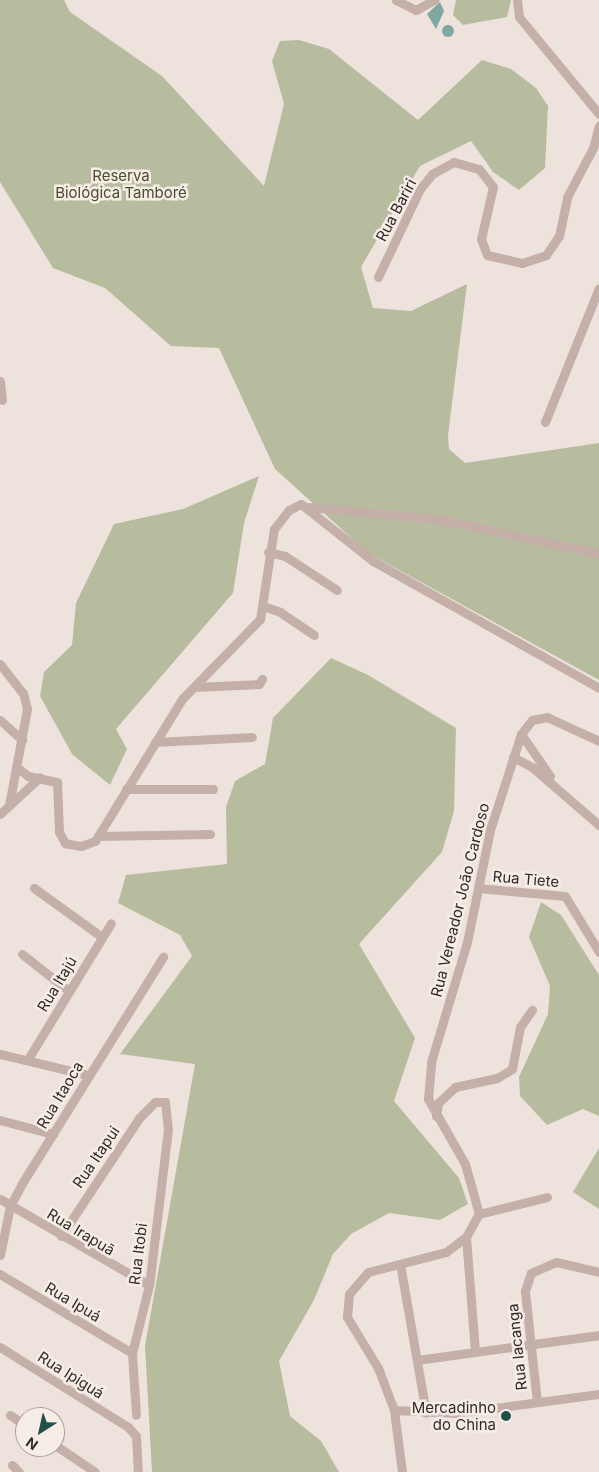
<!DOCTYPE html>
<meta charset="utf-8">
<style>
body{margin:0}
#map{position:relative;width:599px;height:1472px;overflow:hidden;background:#eee2dc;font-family:Inter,sans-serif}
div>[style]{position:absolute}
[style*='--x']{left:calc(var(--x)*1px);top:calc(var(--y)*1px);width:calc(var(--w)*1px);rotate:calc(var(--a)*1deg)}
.green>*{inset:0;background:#b8bc9e}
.water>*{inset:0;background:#7ea8a1}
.round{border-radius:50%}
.minor>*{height:9px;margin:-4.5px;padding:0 4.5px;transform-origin:4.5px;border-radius:4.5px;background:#c5b0a9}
.dots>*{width:14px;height:14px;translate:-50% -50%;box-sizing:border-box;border:2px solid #f7ede7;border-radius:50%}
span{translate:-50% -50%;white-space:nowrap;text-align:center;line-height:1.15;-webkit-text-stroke:5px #f7ede7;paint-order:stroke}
.park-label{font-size:15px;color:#494e2f}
.street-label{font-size:15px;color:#332928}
.poi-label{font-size:15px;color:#332928}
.right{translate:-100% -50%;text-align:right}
.north{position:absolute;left:15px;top:1407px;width:50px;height:50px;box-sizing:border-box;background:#f7ede7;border:1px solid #a99f9b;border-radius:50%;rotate:215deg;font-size:14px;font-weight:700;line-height:20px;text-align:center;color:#332928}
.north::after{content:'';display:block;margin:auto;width:18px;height:22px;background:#234f49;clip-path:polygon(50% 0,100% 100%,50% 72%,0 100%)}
</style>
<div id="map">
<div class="green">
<i style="clip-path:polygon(0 0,64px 0,70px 12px,162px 76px,264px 186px,284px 104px,272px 61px,280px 41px,299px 40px,329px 49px,418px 120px,482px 60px,511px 69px,536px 88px,548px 106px,545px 168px,519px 190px,493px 172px,471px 141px,420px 166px,361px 267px,373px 308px,411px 311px,467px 284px,448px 435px,449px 449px,465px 463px,599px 443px,599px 680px,368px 553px,275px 469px,219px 348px,171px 346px,105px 288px,53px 268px,0 182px)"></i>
<i style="clip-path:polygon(456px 0,511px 0,507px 17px,463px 25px,453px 15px)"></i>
<i style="clip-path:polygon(259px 476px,244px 523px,233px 593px,116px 729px,127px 749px,110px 785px,72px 754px,40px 696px,44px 672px,72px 645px,76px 603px,114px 524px,183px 509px)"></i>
<i style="clip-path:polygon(331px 658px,368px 675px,456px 728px,454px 811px,442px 852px,359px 944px,415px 1038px,394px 1101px,459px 1178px,468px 1204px,440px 1220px,389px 1213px,351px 1234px,333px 1254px,314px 1300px,279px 1361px,290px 1416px,321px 1441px,339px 1472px,152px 1472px,145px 1346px,195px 1064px,120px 1054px,192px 956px,180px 935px,118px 903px,126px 875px,227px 864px,226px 807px,235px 781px,265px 764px,273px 718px)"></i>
<i style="clip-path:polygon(541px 902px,561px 915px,599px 975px,599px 1116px,583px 1109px,547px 1125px,520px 1096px,519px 1077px,548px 1014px,550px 986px,529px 937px)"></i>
<i style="clip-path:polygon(599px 1148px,599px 1209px,573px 1192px)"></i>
</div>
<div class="water">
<i style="clip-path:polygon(440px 2px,444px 11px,436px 29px,427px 14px)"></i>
<i class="round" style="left:442px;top:25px;width:12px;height:12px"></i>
</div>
<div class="minor">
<i style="--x:396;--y:0;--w:22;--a:27"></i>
<i style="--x:416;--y:10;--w:21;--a:-29"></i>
<i style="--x:517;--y:0;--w:17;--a:83"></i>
<i style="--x:519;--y:17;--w:126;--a:50.5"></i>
<i style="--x:378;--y:277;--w:98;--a:-64.5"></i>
<i style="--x:420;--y:189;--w:19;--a:-51"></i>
<i style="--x:432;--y:174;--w:25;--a:-29"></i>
<i style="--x:454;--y:162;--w:26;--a:16"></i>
<i style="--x:479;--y:169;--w:23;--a:52"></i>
<i style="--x:493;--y:187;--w:53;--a:103"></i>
<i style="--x:481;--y:239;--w:17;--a:69"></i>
<i style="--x:487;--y:255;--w:36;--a:13"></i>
<i style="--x:522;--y:263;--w:25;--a:-18"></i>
<i style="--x:546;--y:255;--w:23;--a:-56"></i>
<i style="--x:559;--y:236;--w:40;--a:-78"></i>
<i style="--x:567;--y:197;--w:55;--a:-62"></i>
<i style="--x:593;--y:148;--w:23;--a:-75"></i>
<i style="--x:0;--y:381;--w:19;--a:84"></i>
<i style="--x:545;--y:422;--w:144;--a:-68.1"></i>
<i style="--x:301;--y:504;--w:92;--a:38.4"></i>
<i style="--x:373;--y:561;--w:259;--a:29.3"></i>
<i style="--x:308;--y:507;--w:130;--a:5.3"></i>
<i style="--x:437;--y:519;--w:166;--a:11.9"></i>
<i style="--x:268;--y:552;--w:17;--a:13"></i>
<i style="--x:285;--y:556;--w:62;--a:33.2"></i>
<i style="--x:263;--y:606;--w:18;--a:19"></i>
<i style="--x:280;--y:612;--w:41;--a:34.1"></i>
<i style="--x:0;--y:664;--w:37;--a:52"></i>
<i style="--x:23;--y:693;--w:16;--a:76"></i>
<i style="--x:27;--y:709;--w:98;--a:100.6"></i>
<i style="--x:194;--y:687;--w:65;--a:-2.6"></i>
<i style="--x:259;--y:684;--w:6;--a:-59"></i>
<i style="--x:0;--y:720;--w:30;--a:42"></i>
<i style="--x:521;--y:734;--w:51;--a:55.4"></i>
<i style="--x:155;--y:742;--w:97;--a:-3"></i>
<i style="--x:513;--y:757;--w:21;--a:28"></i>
<i style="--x:532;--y:767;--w:89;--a:40.9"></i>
<i style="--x:18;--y:768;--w:13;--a:39"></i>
<i style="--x:28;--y:776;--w:30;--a:12"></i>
<i style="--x:57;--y:782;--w:50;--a:87.7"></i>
<i style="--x:59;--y:832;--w:13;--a:61"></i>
<i style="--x:65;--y:843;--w:16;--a:11"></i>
<i style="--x:81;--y:846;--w:15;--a:-20"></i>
<i style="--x:95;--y:841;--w:167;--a:-58.5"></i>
<i style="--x:182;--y:699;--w:112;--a:-45.7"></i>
<i style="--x:260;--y:619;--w:91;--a:-81.2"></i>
<i style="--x:274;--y:529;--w:24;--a:-52"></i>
<i style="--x:289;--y:510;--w:13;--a:-27"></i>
<i style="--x:126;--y:789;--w:87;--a:0"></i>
<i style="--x:0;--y:814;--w:54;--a:-42.8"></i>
<i style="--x:98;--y:836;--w:112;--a:-1"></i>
<i style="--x:34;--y:888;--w:84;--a:35.8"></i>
<i style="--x:478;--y:888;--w:87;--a:5.3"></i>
<i style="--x:565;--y:896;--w:66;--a:58.7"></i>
<i style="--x:22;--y:954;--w:60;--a:38.2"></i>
<i style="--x:0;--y:1054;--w:90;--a:13.4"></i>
<i style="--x:28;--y:1059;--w:159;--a:-58.6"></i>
<i style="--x:436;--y:1116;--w:13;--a:-81"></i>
<i style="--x:438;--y:1103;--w:23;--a:-43"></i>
<i style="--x:455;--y:1087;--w:43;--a:-12.1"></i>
<i style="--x:497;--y:1078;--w:17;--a:-31"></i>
<i style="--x:512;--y:1069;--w:43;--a:-79.2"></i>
<i style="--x:520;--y:1027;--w:21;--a:-55"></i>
<i style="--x:0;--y:1120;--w:55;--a:14.8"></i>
<i style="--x:0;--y:1199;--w:172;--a:30"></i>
<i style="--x:479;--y:1214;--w:70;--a:-14"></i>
<i style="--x:61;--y:1236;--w:141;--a:-56.5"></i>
<i style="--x:139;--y:1118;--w:23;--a:-45"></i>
<i style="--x:155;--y:1102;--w:10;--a:0"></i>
<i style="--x:165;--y:1102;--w:27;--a:84"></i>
<i style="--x:168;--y:1129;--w:157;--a:96.9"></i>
<i style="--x:149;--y:1285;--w:70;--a:104"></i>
<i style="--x:132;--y:1353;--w:62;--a:86.3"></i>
<i style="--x:466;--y:1237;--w:114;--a:85.5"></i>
<i style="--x:0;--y:1255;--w:50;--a:-78.5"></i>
<i style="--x:10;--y:1206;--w:24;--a:-62"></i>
<i style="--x:21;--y:1185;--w:269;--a:-58.1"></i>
<i style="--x:400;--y:1264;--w:151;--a:80.1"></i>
<i style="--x:0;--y:1274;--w:154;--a:30.9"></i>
<i style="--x:0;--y:1347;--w:151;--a:32"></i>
<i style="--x:128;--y:1427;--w:12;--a:48"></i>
<i style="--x:136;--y:1436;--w:36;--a:87"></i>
<i style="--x:417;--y:1360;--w:184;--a:-7.8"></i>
<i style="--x:537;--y:1402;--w:112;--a:-96.2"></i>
<i style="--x:525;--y:1291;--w:19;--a:-72"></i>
<i style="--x:531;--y:1273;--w:27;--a:-24"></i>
<i style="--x:556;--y:1262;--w:44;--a:13.1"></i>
<i style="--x:394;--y:1410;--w:64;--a:2.7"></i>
<i style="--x:458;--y:1413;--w:142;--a:-7.7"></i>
<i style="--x:10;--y:1415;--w:18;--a:34"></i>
<i style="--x:55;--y:1445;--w:48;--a:34"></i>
<i style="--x:12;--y:1465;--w:10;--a:45"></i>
<i style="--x:402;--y:1472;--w:63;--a:-97.4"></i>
<i style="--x:394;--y:1410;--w:45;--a:-110.9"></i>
<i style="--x:378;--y:1368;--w:60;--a:-121.3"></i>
<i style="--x:347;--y:1317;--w:23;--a:-85"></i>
<i style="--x:349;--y:1294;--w:29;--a:-49"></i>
<i style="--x:368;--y:1272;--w:81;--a:-14.4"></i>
<i style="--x:446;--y:1252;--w:25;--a:-37"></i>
<i style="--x:466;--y:1237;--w:26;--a:-61"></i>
<i style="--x:479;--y:1214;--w:52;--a:-105.6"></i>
<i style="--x:465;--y:1164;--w:75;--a:-119.6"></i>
<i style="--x:428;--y:1099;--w:37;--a:-85"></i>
<i style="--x:431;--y:1062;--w:125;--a:-73.3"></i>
<i style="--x:467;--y:942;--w:114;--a:-78.4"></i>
<i style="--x:490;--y:830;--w:101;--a:-72.1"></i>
<i style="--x:521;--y:734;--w:18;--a:-52"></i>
<i style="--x:532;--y:720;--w:15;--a:-11"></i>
<i style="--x:547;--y:717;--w:57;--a:24.8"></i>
</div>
<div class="dots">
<i style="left:506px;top:1416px;background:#234f49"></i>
</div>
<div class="park-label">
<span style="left:121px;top:184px">Reserva<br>Biológica Tamboré</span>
</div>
<div class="street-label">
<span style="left:396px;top:210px;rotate:-62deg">Rua Bariri</span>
<span style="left:526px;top:879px;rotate:5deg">Rua Tiete</span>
<span style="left:460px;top:900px;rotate:-76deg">Rua Vereador João Cardoso</span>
<span style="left:57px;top:984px;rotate:-59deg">Rua Itajú</span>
<span style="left:60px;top:1095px;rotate:-59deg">Rua Itaoca</span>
<span style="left:96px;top:1157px;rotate:-56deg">Rua Itapui</span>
<span style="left:81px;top:1232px;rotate:31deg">Rua Irapuã</span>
<span style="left:138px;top:1254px;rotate:-83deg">Rua Itobi</span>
<span style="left:73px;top:1302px;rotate:31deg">Rua Ipuá</span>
<span style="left:517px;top:1347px;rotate:-96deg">Rua Iacanga</span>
<span style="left:71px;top:1375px;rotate:32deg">Rua Ipiguá</span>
</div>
<div class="poi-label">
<span class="right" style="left:496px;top:1416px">Mercadinho<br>do China</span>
</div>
<div class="north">N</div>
</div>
